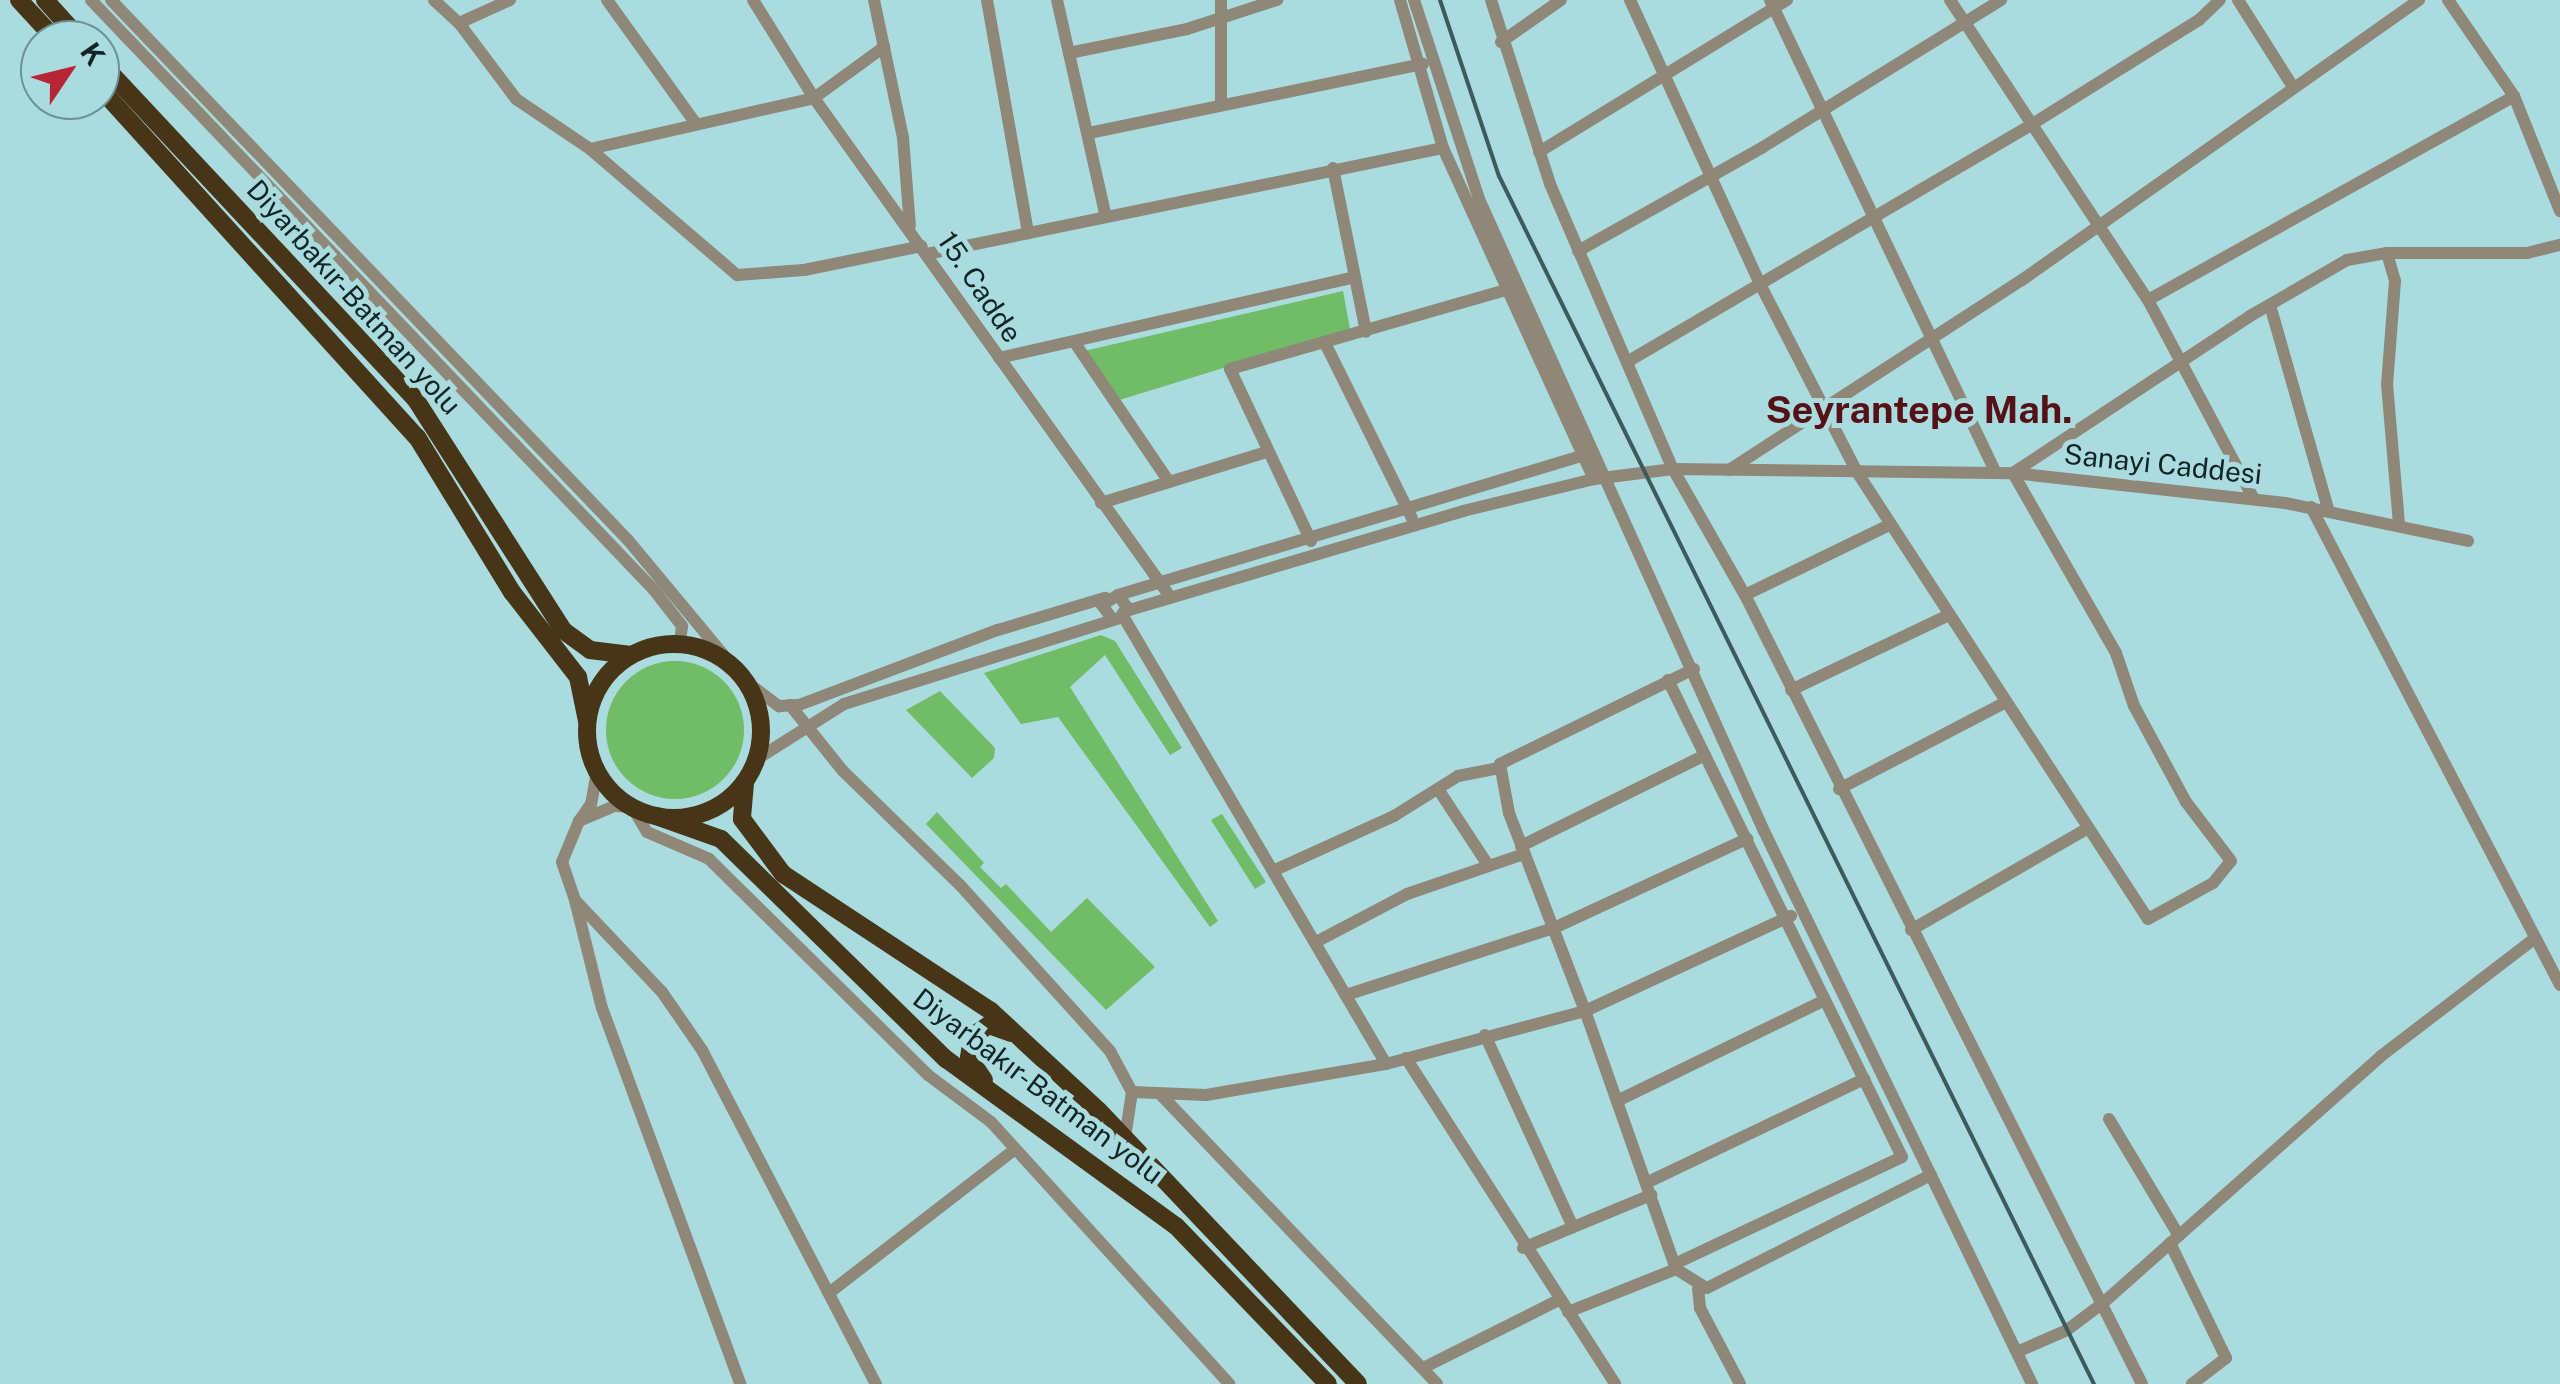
<!DOCTYPE html>
<meta charset="utf-8">
<style>
body{margin:0}
#map{position:relative;width:2560px;height:1384px;overflow:hidden;background:#a9dbdf;font-family:"Public Sans",sans-serif}
div>[style]{position:absolute}
[style*='--x']{left:calc(var(--x)*1px);top:calc(var(--y)*1px);width:calc(var(--w)*1px);rotate:calc(var(--a)*1deg)}
.green>*{inset:0;background:#70bc67}
.round{border-radius:50%}
.minor>*{height:12px;margin:-6px;padding:0 6px;transform-origin:6px;border-radius:6px;background:#8f8778}
.highway>*{height:18px;margin:-9px;padding:0 9px;transform-origin:9px;border-radius:9px;background:#463516}
.highway>.ring{margin:-9px;padding:0;box-sizing:content-box;background:none;border:18px solid #463516;border-radius:50%}
.rail>*{height:4px;margin:-2px;padding:0 2px;transform-origin:2px;border-radius:2px;background:#3d5a5c}
span{translate:-50% -50%;white-space:nowrap;text-align:center;line-height:1.15;-webkit-text-stroke:10px #a9dbdf;paint-order:stroke}
.street-label{font-size:28px;color:#112526}
.district-label{font-size:38px;color:#561116;font-weight:700}
.north{position:absolute;left:20px;top:20px;width:100px;height:100px;box-sizing:border-box;background:#a9dbdf;border:2px solid #6c9295;border-radius:50%;rotate:55deg;font-size:28px;font-weight:700;line-height:40px;text-align:center;color:#112526}
.north::after{content:'';display:block;margin:auto;width:35px;height:45px;background:#b72634;clip-path:polygon(50% 0,100% 100%,50% 72%,0 100%)}
</style>
<div id="map">
<div class="green">
<i style="clip-path:polygon(1343px 291px,1350px 329px,1113px 402px,1084px 351px)"></i>
<i style="clip-path:polygon(1101px 635px,1115px 641px,1182px 748px,1170px 755px,1105px 655px,1070px 687px,1218px 921px,1210px 927px,1058px 717px,1021px 724px,984px 673px)"></i>
<i class="round" style="left:606px;top:661px;width:138px;height:138px"></i>
<i style="clip-path:polygon(940px 691px,995px 748px,994px 758px,972px 778px,906px 710px)"></i>
<i style="clip-path:polygon(937px 812px,984px 863px,980px 867px,1001px 888px,1006px 884px,1051px 932px,1087px 898px,1155px 967px,1106px 1010px,926px 824px)"></i>
<i style="clip-path:polygon(1222px 814px,1266px 882px,1255px 889px,1211px 820px)"></i>
</div>
<div class="minor">
<i style="--x:91;--y:0;--w:816;--a:46.34"></i>
<i style="--x:654;--y:590;--w:46;--a:52.1"></i>
<i style="--x:682;--y:626;--w:17;--a:97"></i>
<i style="--x:111;--y:0;--w:748;--a:46.25"></i>
<i style="--x:628;--y:540;--w:160;--a:50.3"></i>
<i style="--x:434;--y:0;--w:34;--a:43"></i>
<i style="--x:459;--y:23;--w:95;--a:53.1"></i>
<i style="--x:516;--y:99;--w:89;--a:34"></i>
<i style="--x:590;--y:149;--w:194;--a:40.6"></i>
<i style="--x:737;--y:275;--w:67;--a:-4.3"></i>
<i style="--x:804;--y:270;--w:120;--a:-11.5"></i>
<i style="--x:607;--y:0;--w:153;--a:54.3"></i>
<i style="--x:753;--y:0;--w:115;--a:58.1"></i>
<i style="--x:814;--y:98;--w:614;--a:54.47"></i>
<i style="--x:874;--y:0;--w:141;--a:78.1"></i>
<i style="--x:903;--y:138;--w:88;--a:85.5"></i>
<i style="--x:987;--y:0;--w:237;--a:80"></i>
<i style="--x:1057;--y:0;--w:218;--a:77.3"></i>
<i style="--x:1221;--y:0;--w:105;--a:90"></i>
<i style="--x:1400;--y:0;--w:154;--a:73.8"></i>
<i style="--x:1443;--y:148;--w:364;--a:65.5"></i>
<i style="--x:1414;--y:0;--w:209;--a:71.9"></i>
<i style="--x:1479;--y:199;--w:693;--a:65.73"></i>
<i style="--x:1764;--y:831;--w:615;--a:64.14"></i>
<i style="--x:1491;--y:0;--w:193;--a:72.2"></i>
<i style="--x:1550;--y:184;--w:310;--a:66.7"></i>
<i style="--x:1673;--y:469;--w:145;--a:60.3"></i>
<i style="--x:1745;--y:595;--w:883;--a:63.29"></i>
<i style="--x:1630;--y:0;--w:315;--a:65.4"></i>
<i style="--x:1761;--y:286;--w:209;--a:62.7"></i>
<i style="--x:1857;--y:472;--w:533;--a:56.94"></i>
<i style="--x:2148;--y:919;--w:74;--a:-29"></i>
<i style="--x:2213;--y:883;--w:28;--a:-51"></i>
<i style="--x:2231;--y:861;--w:74;--a:-127.3"></i>
<i style="--x:2186;--y:802;--w:109;--a:-118.4"></i>
<i style="--x:2134;--y:706;--w:56;--a:-108.8"></i>
<i style="--x:2116;--y:653;--w:207;--a:-119.8"></i>
<i style="--x:2013;--y:473;--w:284;--a:-33.5"></i>
<i style="--x:2250;--y:316;--w:112;--a:-30"></i>
<i style="--x:2347;--y:260;--w:41;--a:-9.9"></i>
<i style="--x:2387;--y:253;--w:29;--a:74"></i>
<i style="--x:2395;--y:281;--w:103;--a:94.4"></i>
<i style="--x:2387;--y:384;--w:140;--a:85.1"></i>
<i style="--x:1770;--y:0;--w:522;--a:64.47"></i>
<i style="--x:1950;--y:0;--w:359;--a:56.6"></i>
<i style="--x:2148;--y:300;--w:225;--a:62"></i>
<i style="--x:2238;--y:0;--w:103;--a:57.7"></i>
<i style="--x:2448;--y:0;--w:116;--a:55.5"></i>
<i style="--x:2514;--y:96;--w:124;--a:68.2"></i>
<i style="--x:459;--y:23;--w:56;--a:-24.3"></i>
<i style="--x:1501;--y:42;--w:73;--a:-35"></i>
<i style="--x:1069;--y:53;--w:120;--a:-11.5"></i>
<i style="--x:1187;--y:29;--w:95;--a:-17.9"></i>
<i style="--x:1089;--y:133;--w:341;--a:-11.7"></i>
<i style="--x:590;--y:149;--w:230;--a:-12.8"></i>
<i style="--x:814;--y:98;--w:87;--a:-36.1"></i>
<i style="--x:1539;--y:152;--w:291;--a:-31.5"></i>
<i style="--x:1333;--y:168;--w:167;--a:78.6"></i>
<i style="--x:1578;--y:251;--w:212;--a:-29.3"></i>
<i style="--x:1763;--y:147;--w:280;--a:-31.7"></i>
<i style="--x:2387;--y:253;--w:140;--a:0"></i>
<i style="--x:2527;--y:253;--w:34;--a:-14"></i>
<i style="--x:927;--y:254;--w:527;--a:-11.61"></i>
<i style="--x:2148;--y:300;--w:419;--a:-29.1"></i>
<i style="--x:2270;--y:305;--w:212;--a:74.1"></i>
<i style="--x:1075;--y:343;--w:168;--a:55.9"></i>
<i style="--x:1325;--y:343;--w:195;--a:63.6"></i>
<i style="--x:999;--y:358;--w:365;--a:-12.8"></i>
<i style="--x:1627;--y:362;--w:472;--a:-30.4"></i>
<i style="--x:2034;--y:123;--w:195;--a:-32"></i>
<i style="--x:2199;--y:20;--w:29;--a:-44"></i>
<i style="--x:1729;--y:470;--w:349;--a:-33"></i>
<i style="--x:2022;--y:280;--w:486;--a:-35.2"></i>
<i style="--x:1101;--y:503;--w:174;--a:-17.1"></i>
<i style="--x:2311;--y:507;--w:539;--a:62.48"></i>
<i style="--x:1311;--y:541;--w:190;--a:-115.2"></i>
<i style="--x:1230;--y:369;--w:286;--a:-16"></i>
<i style="--x:1118;--y:595;--w:492;--a:-16.7"></i>
<i style="--x:1745;--y:595;--w:162;--a:-25.9"></i>
<i style="--x:1126;--y:611;--w:352;--a:-16.5"></i>
<i style="--x:1463;--y:511;--w:135;--a:-13.7"></i>
<i style="--x:1594;--y:479;--w:80;--a:-7.2"></i>
<i style="--x:1673;--y:469;--w:340;--a:0.7"></i>
<i style="--x:2013;--y:473;--w:274;--a:6.3"></i>
<i style="--x:2285;--y:503;--w:187;--a:11.7"></i>
<i style="--x:1123;--y:616;--w:519;--a:59.58"></i>
<i style="--x:1668;--y:680;--w:531;--a:63.87"></i>
<i style="--x:1902;--y:1157;--w:251;--a:154.8"></i>
<i style="--x:748;--y:683;--w:39;--a:37"></i>
<i style="--x:779;--y:706;--w:20;--a:-3"></i>
<i style="--x:799;--y:705;--w:213;--a:-20.7"></i>
<i style="--x:998;--y:630;--w:112;--a:-16.7"></i>
<i style="--x:1791;--y:690;--w:173;--a:-25.4"></i>
<i style="--x:790;--y:705;--w:83;--a:51.3"></i>
<i style="--x:842;--y:770;--w:165;--a:44.3"></i>
<i style="--x:960;--y:885;--w:224;--a:47.9"></i>
<i style="--x:1110;--y:1051;--w:47;--a:61.8"></i>
<i style="--x:1132;--y:1092;--w:47;--a:98.7"></i>
<i style="--x:757;--y:759;--w:103;--a:-32.3"></i>
<i style="--x:844;--y:704;--w:289;--a:-17.3"></i>
<i style="--x:1120;--y:618;--w:13;--a:-58"></i>
<i style="--x:1127;--y:607;--w:15;--a:-127"></i>
<i style="--x:1118;--y:595;--w:19;--a:148"></i>
<i style="--x:1102;--y:605;--w:17;--a:54"></i>
<i style="--x:597;--y:771;--w:34;--a:100"></i>
<i style="--x:591;--y:804;--w:21;--a:125"></i>
<i style="--x:579;--y:821;--w:39;--a:-23"></i>
<i style="--x:615;--y:806;--w:17;--a:3"></i>
<i style="--x:632;--y:807;--w:29;--a:59"></i>
<i style="--x:647;--y:832;--w:68;--a:23.5"></i>
<i style="--x:709;--y:859;--w:308;--a:44.6"></i>
<i style="--x:928;--y:1075;--w:79;--a:36.7"></i>
<i style="--x:991;--y:1122;--w:354;--a:47.7"></i>
<i style="--x:1438;--y:789;--w:91;--a:56.7"></i>
<i style="--x:1839;--y:789;--w:188;--a:-27.5"></i>
<i style="--x:579;--y:821;--w:44;--a:112.5"></i>
<i style="--x:562;--y:862;--w:40;--a:71.1"></i>
<i style="--x:575;--y:900;--w:127;--a:46.6"></i>
<i style="--x:662;--y:992;--w:70;--a:55.4"></i>
<i style="--x:702;--y:1050;--w:377;--a:62.5"></i>
<i style="--x:1521;--y:846;--w:205;--a:-26.3"></i>
<i style="--x:1275;--y:870;--w:131;--a:-24.4"></i>
<i style="--x:1394;--y:816;--w:75;--a:-32"></i>
<i style="--x:1458;--y:776;--w:42;--a:-11"></i>
<i style="--x:575;--y:900;--w:111;--a:76"></i>
<i style="--x:602;--y:1008;--w:401;--a:69.8"></i>
<i style="--x:1911;--y:930;--w:201;--a:-29.9"></i>
<i style="--x:1316;--y:942;--w:103;--a:-27.8"></i>
<i style="--x:1407;--y:894;--w:124;--a:-18.9"></i>
<i style="--x:1346;--y:995;--w:219;--a:-17.9"></i>
<i style="--x:1554;--y:928;--w:213;--a:-24.8"></i>
<i style="--x:1485;--y:1035;--w:211;--a:65.4"></i>
<i style="--x:1406;--y:1058;--w:387;--a:57.3"></i>
<i style="--x:1132;--y:1092;--w:74;--a:2.3"></i>
<i style="--x:1206;--y:1095;--w:183;--a:-9.8"></i>
<i style="--x:1386;--y:1064;--w:206;--a:-14.9"></i>
<i style="--x:1585;--y:1011;--w:212;--a:-111"></i>
<i style="--x:1509;--y:813;--w:50;--a:-100.4"></i>
<i style="--x:1500;--y:764;--w:216;--a:-26.1"></i>
<i style="--x:1162;--y:1096;--w:398;--a:46.3"></i>
<i style="--x:1617;--y:1101;--w:231;--a:-25.9"></i>
<i style="--x:2109;--y:1119;--w:136;--a:59.1"></i>
<i style="--x:1646;--y:1183;--w:242;--a:-25.5"></i>
<i style="--x:2170;--y:1243;--w:128;--a:64"></i>
<i style="--x:2226;--y:1358;--w:43;--a:142.6"></i>
<i style="--x:1523;--y:1248;--w:139;--a:-22.5"></i>
<i style="--x:1676;--y:1269;--w:274;--a:-109.4"></i>
<i style="--x:1585;--y:1011;--w:227;--a:-24.8"></i>
<i style="--x:1698;--y:1288;--w:20;--a:84"></i>
<i style="--x:1700;--y:1308;--w:86;--a:62.2"></i>
<i style="--x:829;--y:1293;--w:232;--a:-37.7"></i>
<i style="--x:1568;--y:1312;--w:116;--a:-21.7"></i>
<i style="--x:1676;--y:1269;--w:36;--a:32"></i>
<i style="--x:1707;--y:1288;--w:251;--a:-26.8"></i>
<i style="--x:2017;--y:1352;--w:55;--a:-23.7"></i>
<i style="--x:2067;--y:1330;--w:45;--a:-36.9"></i>
<i style="--x:2103;--y:1303;--w:372;--a:-41.6"></i>
<i style="--x:2381;--y:1056;--w:193;--a:-37.4"></i>
<i style="--x:1423;--y:1368;--w:152;--a:-26.6"></i>
</div>
<div class="highway">
<i style="--x:19;--y:0;--w:54;--a:47.2"></i>
<i style="--x:45;--y:0;--w:54;--a:48"></i>
<i style="--x:100;--y:62;--w:463;--a:46.9"></i>
<i style="--x:416;--y:400;--w:274;--a:57.4"></i>
<i style="--x:564;--y:631;--w:32;--a:36"></i>
<i style="--x:590;--y:650;--w:39;--a:7"></i>
<i style="--x:100;--y:88;--w:471;--a:47.8"></i>
<i style="--x:417;--y:437;--w:182;--a:58.5"></i>
<i style="--x:512;--y:592;--w:108;--a:52.2"></i>
<i style="--x:578;--y:677;--w:45;--a:78.4"></i>
<i class="ring" style="left:587px;top:644px;width:156px;height:156px"></i>
<i style="--x:745;--y:783;--w:36;--a:95"></i>
<i style="--x:742;--y:819;--w:69;--a:53.3"></i>
<i style="--x:783;--y:874;--w:249;--a:33.4"></i>
<i style="--x:991;--y:1011;--w:147;--a:42.8"></i>
<i style="--x:1099;--y:1111;--w:376;--a:46.5"></i>
<i style="--x:656;--y:816;--w:69;--a:19.5"></i>
<i style="--x:721;--y:839;--w:315;--a:44.4"></i>
<i style="--x:946;--y:1059;--w:284;--a:36"></i>
<i style="--x:1176;--y:1226;--w:219;--a:46.1"></i>
<i style="--x:984;--y:1080;--w:27;--a:-124"></i>
<i style="--x:969;--y:1058;--w:22;--a:-82"></i>
<i style="--x:972;--y:1036;--w:20;--a:-33"></i>
<i style="--x:989;--y:1025;--w:23;--a:20"></i>
</div>
<div class="rail">
<i style="--x:1440;--y:0;--w:186;--a:71.5"></i>
<i style="--x:1499;--y:176;--w:1347;--a:63.78"></i>
</div>
<div class="street-label">
<span style="left:980px;top:287px;rotate:56deg">15. Cadde</span>
<span style="left:354px;top:297px;rotate:48deg">Diyarbakır-Batman yolu</span>
<span style="left:2163px;top:464px;rotate:6deg">Sanayi Caddesi</span>
<span style="left:1038px;top:1086px;rotate:37deg">Diyarbakır-Batman yolu</span>
</div>
<div class="district-label">
<span style="left:1919px;top:410px">Seyrantepe Mah.</span>
</div>
<div class="north">K</div>
</div>
